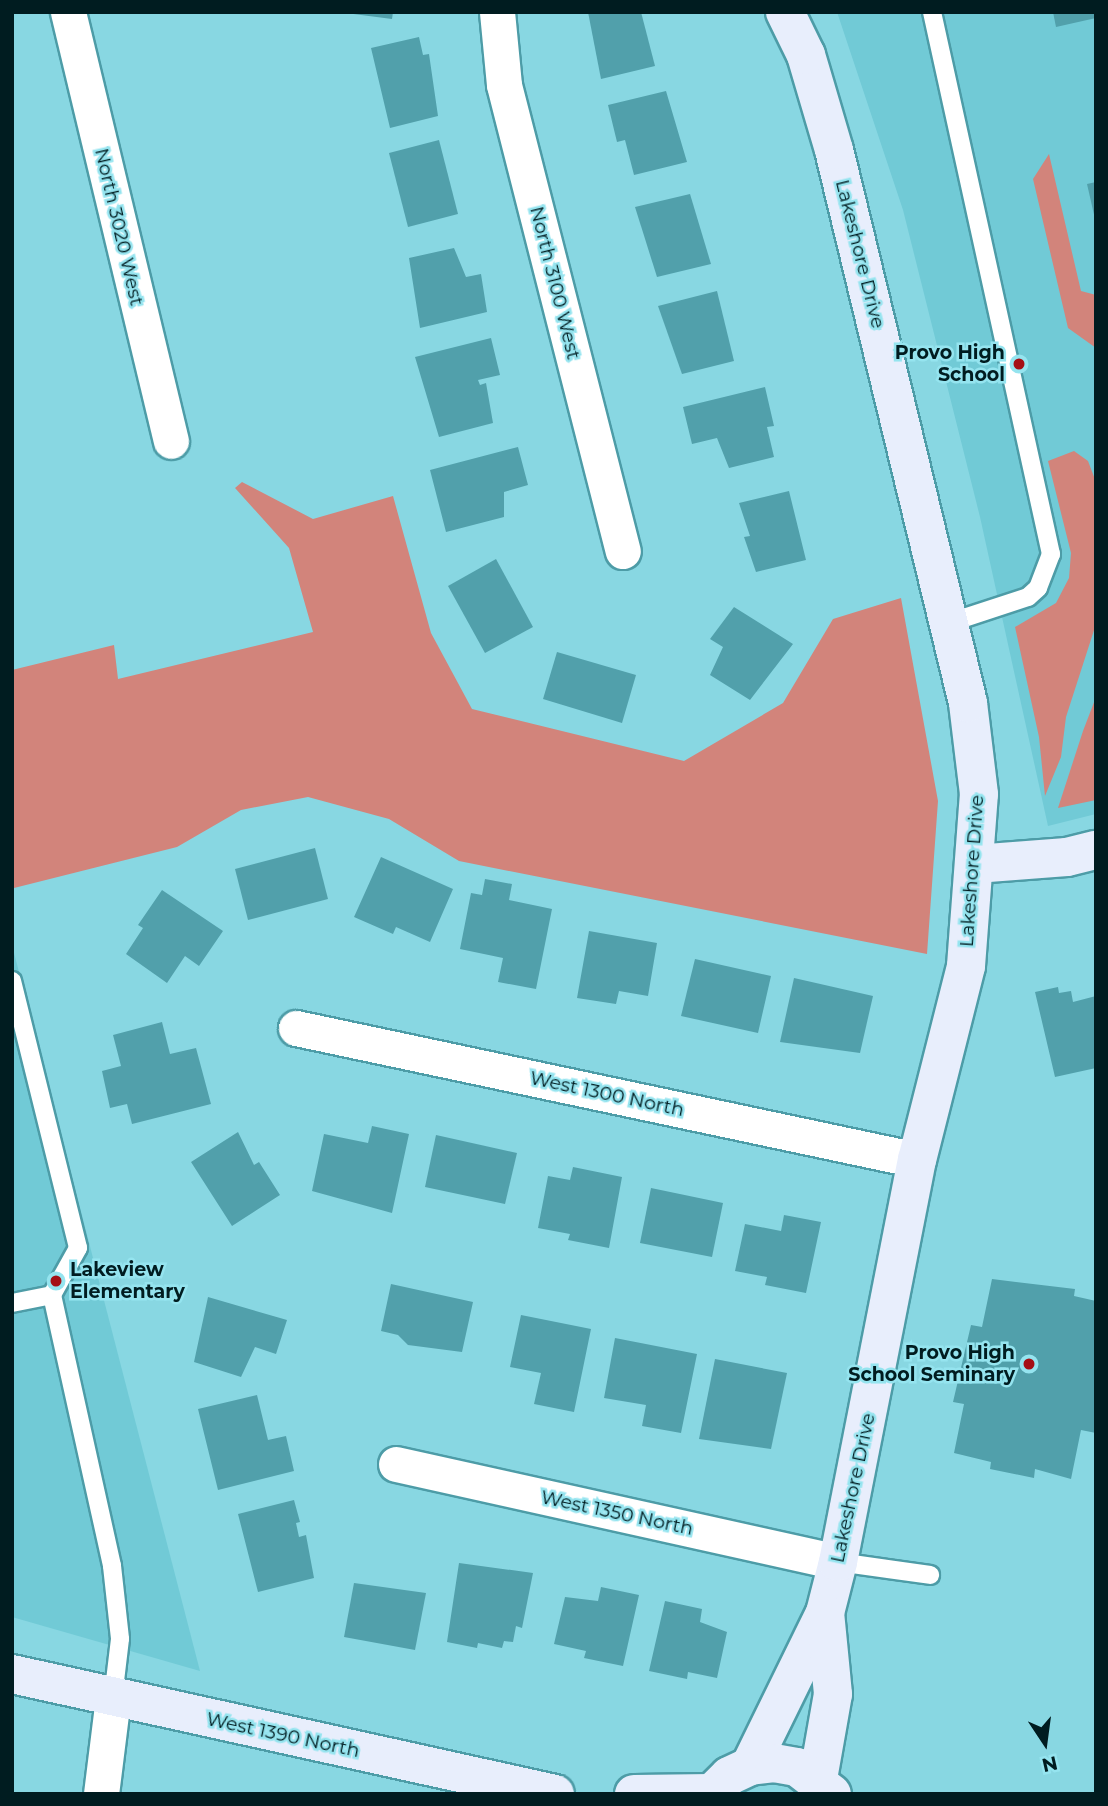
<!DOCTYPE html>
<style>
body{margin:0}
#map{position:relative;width:1108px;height:1806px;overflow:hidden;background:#88d7e2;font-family:Montserrat,sans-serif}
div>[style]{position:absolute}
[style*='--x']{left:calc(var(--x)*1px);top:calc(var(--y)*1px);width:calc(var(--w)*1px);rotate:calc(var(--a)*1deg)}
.built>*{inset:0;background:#71cad6}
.green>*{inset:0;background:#d2847b}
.building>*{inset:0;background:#51a0ab}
.roads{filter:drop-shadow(2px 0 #4d9ca7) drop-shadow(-2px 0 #4d9ca7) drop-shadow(0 2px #4d9ca7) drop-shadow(0 -2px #4d9ca7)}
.lane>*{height:18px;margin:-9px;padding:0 9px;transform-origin:9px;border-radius:9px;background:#fff}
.street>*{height:35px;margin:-17.5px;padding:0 17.5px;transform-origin:17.5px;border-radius:17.5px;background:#fff}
.secondary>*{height:38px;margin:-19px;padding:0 19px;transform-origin:19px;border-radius:19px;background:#e8eefc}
.dots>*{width:19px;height:19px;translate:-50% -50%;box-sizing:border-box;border:4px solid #95e4ef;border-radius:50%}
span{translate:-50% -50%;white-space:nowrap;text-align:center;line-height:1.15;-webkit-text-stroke:5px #95e4ef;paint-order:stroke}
.street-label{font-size:19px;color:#001c20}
.poi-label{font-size:19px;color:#001c20;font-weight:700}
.right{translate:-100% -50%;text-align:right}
.left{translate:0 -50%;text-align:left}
.frame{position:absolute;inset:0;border:14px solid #001c20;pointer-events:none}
.north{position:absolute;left:1010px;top:1708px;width:70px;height:70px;-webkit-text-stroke:5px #95e4ef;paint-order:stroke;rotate:167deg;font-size:19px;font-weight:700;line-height:28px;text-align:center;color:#001c20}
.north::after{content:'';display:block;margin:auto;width:24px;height:32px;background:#001c20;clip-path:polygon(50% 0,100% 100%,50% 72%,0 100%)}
</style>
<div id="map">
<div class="built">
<i style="clip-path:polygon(837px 12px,1096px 12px,1096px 814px,1048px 826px,980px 517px,903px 210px)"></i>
<i style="clip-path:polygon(12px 945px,200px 1671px,12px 1617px)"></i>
</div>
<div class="green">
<i style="clip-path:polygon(1049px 154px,1081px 291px,1096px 295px,1096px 348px,1068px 328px,1033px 179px)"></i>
<i style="clip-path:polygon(1074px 451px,1088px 461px,1096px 482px,1096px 624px,1066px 717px,1061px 757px,1045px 796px,1039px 737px,1015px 627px,1056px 603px,1069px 578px,1071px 553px,1048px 461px)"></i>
<i style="clip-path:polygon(242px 482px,313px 519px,393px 496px,431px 633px,472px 709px,684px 761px,783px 703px,833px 619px,901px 598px,938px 801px,927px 954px,459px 861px,389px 819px,308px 797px,241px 810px,177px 847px,14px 888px,12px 670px,114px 645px,118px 679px,313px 632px,289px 548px,235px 488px)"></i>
<i style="clip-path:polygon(1096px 697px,1096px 800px,1058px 808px,1083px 731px)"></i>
</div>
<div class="building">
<i style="clip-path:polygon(338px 12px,393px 12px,392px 19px)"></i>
<i style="clip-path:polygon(588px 12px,641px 12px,655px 66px,601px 79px)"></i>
<i style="clip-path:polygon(1053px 12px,1096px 12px,1096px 18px,1056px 27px)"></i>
<i style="clip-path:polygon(419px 37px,423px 55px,429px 54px,438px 116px,390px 128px,371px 48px)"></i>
<i style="clip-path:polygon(666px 91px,687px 162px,634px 175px,625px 140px,617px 142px,608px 105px)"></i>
<i style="clip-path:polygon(439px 140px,458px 214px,408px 227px,389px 153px)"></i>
<i style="clip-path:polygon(1096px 182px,1096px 219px,1095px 219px,1087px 184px)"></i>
<i style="clip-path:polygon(690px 194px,711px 264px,657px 277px,635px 207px)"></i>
<i style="clip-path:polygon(454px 248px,466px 277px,481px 274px,487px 312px,420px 328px,409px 258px)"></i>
<i style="clip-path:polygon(717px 291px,734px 361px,682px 374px,658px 306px)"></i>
<i style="clip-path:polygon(491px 338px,500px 375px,478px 380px,480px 385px,486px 383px,493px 423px,439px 437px,415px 357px)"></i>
<i style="clip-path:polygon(765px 387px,774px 426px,767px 427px,774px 457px,729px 468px,717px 438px,692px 444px,683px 407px)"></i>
<i style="clip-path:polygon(518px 447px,528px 485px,504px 492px,504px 517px,446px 532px,430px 470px)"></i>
<i style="clip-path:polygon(789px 491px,806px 560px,756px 572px,744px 537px,750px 536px,739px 503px)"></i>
<i style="clip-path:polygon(496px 559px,533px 627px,485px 653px,448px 586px)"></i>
<i style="clip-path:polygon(734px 607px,793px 644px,750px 700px,710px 675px,723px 647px,710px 639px)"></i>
<i style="clip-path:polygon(557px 652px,636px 675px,622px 723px,543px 699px)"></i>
<i style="clip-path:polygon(315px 848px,328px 899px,248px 920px,235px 869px)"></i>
<i style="clip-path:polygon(381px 857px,453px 889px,430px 942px,396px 927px,393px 934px,354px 917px)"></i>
<i style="clip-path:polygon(485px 879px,512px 884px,509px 900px,552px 909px,536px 989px,498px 982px,503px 958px,460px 949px,471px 893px,482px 895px)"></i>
<i style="clip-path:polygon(162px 890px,223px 931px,199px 966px,185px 956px,167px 983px,126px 954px,143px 928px,138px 925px)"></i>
<i style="clip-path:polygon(589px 931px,657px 943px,648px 996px,619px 991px,616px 1004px,577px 998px)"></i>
<i style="clip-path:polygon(695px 959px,771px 976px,758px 1033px,681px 1016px)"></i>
<i style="clip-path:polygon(794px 978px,873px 996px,860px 1053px,780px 1042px)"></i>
<i style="clip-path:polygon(1058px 987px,1059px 993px,1071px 991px,1073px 1002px,1096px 996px,1096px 1068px,1055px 1077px,1035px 992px)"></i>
<i style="clip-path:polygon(162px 1022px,170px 1054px,196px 1048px,211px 1104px,132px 1124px,127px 1104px,110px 1108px,102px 1071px,121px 1066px,113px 1035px)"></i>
<i style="clip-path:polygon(372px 1126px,409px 1134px,392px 1213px,312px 1191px,324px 1134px,368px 1143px)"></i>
<i style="clip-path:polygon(238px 1132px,254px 1165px,259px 1162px,280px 1195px,232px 1226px,191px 1162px)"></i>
<i style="clip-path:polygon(436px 1135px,517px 1153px,505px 1204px,425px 1187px)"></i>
<i style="clip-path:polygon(573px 1167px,622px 1177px,609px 1248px,568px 1240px,570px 1234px,538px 1228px,548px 1176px,570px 1180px)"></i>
<i style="clip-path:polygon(651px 1188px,723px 1203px,712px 1257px,640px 1243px)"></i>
<i style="clip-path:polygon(784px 1215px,821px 1222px,806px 1293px,765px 1285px,767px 1277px,735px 1271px,745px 1224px,781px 1231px)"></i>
<i style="clip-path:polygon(992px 1279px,1075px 1289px,1074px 1296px,1096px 1301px,1096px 1433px,1081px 1430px,1071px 1479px,1035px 1469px,1034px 1478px,990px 1469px,991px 1462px,954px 1453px,964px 1404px,953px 1402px,971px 1325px,982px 1327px)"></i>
<i style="clip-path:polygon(391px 1284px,473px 1302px,462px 1352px,408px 1345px,398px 1335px,381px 1331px)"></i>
<i style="clip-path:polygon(208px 1297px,287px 1320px,276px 1354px,255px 1347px,241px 1377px,194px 1362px)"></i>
<i style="clip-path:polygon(521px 1315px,591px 1329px,574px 1412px,534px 1404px,541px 1373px,510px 1367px)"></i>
<i style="clip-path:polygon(615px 1338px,697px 1354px,681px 1433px,642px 1426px,646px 1405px,604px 1398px)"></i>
<i style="clip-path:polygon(715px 1359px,787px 1373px,771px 1449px,699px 1439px)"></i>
<i style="clip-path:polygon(257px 1395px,268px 1440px,286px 1436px,294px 1471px,218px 1490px,198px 1409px)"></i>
<i style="clip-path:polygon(294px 1500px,300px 1522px,296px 1523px,299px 1537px,306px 1535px,314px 1578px,258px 1592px,238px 1514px)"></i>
<i style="clip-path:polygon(459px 1563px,533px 1573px,522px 1628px,516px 1626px,513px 1642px,504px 1641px,502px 1648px,478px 1643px,477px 1648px,447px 1642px)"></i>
<i style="clip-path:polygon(354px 1583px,426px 1593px,415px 1650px,344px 1637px)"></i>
<i style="clip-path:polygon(601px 1587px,639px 1595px,623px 1666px,584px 1658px,586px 1651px,554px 1644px,565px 1597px,598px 1601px)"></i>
<i style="clip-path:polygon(665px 1601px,702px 1609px,700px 1622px,727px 1632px,717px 1678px,688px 1672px,687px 1679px,649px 1671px)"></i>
</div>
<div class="roads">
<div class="lane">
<i style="--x:932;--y:12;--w:555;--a:77.62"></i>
<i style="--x:1051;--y:554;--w:36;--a:111"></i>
<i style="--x:1038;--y:588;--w:13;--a:138"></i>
<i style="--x:1028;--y:597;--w:83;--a:161.8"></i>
<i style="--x:12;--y:981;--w:275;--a:76.1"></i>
<i style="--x:78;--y:1248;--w:54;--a:119"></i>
<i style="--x:12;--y:1303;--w:41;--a:-11.3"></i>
<i style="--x:52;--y:1295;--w:278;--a:77.5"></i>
<i style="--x:112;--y:1566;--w:73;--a:83.7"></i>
<i style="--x:120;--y:1639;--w:59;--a:96.8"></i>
<i style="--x:838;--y:1562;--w:93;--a:8"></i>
</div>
<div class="street">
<i style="--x:68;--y:12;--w:441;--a:76.5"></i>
<i style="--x:497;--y:12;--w:73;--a:84.5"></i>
<i style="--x:504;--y:85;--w:481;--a:75.7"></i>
<i style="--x:296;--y:1028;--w:635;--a:12"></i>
<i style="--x:396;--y:1464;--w:453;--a:12.5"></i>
<i style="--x:101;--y:1794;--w:97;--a:-82.9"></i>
</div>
<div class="secondary">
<i style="--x:975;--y:864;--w:92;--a:-4.4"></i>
<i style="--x:1067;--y:857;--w:30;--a:-14"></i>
<i style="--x:12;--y:1674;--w:556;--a:12.46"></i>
<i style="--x:750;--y:1766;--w:170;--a:-63.9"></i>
<i style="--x:825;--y:1613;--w:53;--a:-75.7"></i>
<i style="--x:838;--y:1562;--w:410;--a:-78.9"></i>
<i style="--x:917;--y:1160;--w:200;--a:-75.8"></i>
<i style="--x:966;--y:966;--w:172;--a:-85.7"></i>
<i style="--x:979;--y:794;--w:92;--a:-96.9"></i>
<i style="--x:968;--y:703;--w:569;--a:-103.62"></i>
<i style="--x:834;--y:150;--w:99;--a:-106.4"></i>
<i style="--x:806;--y:55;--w:48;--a:-116"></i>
<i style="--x:818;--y:1779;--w:86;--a:-80"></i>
<i style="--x:833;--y:1694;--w:81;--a:-95.6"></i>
<i style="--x:634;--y:1794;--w:78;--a:-0.7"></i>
<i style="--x:711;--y:1794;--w:25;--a:-45"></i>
<i style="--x:729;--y:1776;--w:23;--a:-25"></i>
<i style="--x:750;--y:1766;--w:24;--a:-7"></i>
<i style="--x:774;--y:1763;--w:23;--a:10"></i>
<i style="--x:797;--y:1767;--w:44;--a:37.6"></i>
</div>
</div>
<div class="dots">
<i style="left:1019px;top:364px;background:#a50f15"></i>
<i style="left:56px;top:1281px;background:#a50f15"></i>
<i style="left:1029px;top:1364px;background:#a50f15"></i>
</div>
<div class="street-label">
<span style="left:119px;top:227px;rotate:77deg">North 3020 West</span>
<span style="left:860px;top:254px;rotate:76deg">Lakeshore Drive</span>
<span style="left:555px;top:283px;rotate:76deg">North 3100 West</span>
<span style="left:972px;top:871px;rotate:-86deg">Lakeshore Drive</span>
<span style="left:607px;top:1094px;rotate:12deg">West 1300 North</span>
<span style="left:853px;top:1488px;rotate:-78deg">Lakeshore Drive</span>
<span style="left:617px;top:1513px;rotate:12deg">West 1350 North</span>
<span style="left:283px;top:1735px;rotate:12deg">West 1390 North</span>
</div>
<div class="poi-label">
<span class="right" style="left:1005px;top:364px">Provo High<br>School</span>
<span class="left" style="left:70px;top:1281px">Lakeview<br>Elementary</span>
<span class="right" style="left:1015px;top:1364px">Provo High<br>School Seminary</span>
</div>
<div class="frame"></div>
<div class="north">N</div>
</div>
